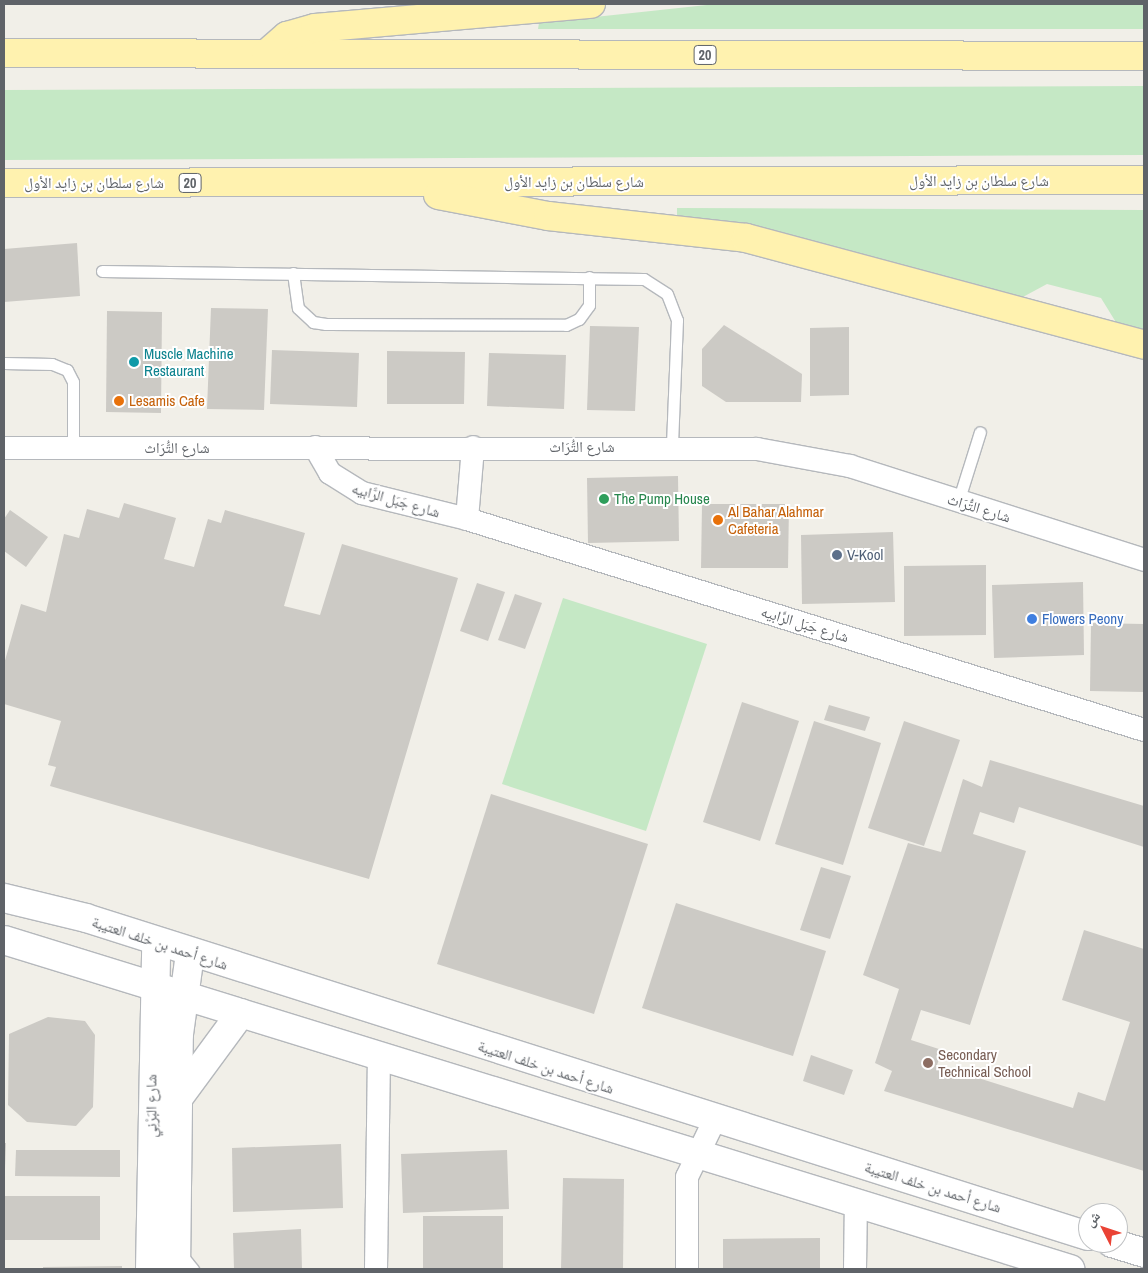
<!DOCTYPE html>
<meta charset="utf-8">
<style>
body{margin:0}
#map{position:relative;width:1148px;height:1273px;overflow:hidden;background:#f1efe8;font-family:"Archivo Narrow","Noto Naskh Arabic",sans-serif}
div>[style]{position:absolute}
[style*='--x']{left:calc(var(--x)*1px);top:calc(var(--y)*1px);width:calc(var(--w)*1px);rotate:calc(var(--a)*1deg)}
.green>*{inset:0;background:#c5e8c5}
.building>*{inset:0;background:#cccac5}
.roads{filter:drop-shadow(1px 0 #b5b8bc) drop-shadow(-1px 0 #b5b8bc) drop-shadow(0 1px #b5b8bc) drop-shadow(0 -1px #b5b8bc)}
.service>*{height:11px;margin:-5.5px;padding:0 5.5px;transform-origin:5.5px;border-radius:5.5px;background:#fff}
.minor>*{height:22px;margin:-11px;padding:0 11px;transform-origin:11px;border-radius:11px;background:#fff}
.tertiary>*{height:28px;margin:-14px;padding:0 14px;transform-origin:14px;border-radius:14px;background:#fff}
.primary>*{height:28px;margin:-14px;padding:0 14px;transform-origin:14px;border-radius:14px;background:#fff2af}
.dots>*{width:14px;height:14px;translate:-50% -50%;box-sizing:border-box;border:2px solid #fff;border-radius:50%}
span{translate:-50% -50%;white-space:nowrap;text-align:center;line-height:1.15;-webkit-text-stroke:4px #fff;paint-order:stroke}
.shield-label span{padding:1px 4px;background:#fff;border:1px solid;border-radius:4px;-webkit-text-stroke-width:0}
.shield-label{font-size:14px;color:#5f6368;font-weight:700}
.street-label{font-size:15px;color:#5f6368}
.culture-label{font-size:15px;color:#0d838f}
.left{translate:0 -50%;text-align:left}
.food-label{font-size:15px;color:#c56008}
.leisure-label{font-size:15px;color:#27864d}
.service-label{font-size:15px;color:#4e5e75}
.shop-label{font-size:15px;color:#366cbe}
.education-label{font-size:15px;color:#785e54}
.frame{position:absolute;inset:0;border:5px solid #5f6368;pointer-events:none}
.north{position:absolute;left:1078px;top:1203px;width:50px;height:50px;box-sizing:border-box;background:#fff;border:1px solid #bfc1c3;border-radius:50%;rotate:311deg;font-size:14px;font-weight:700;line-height:20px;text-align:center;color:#5f6368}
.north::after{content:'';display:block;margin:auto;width:18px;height:22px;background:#ea4335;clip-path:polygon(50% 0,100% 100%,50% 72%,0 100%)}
</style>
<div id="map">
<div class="green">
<i style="clip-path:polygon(716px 4px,1144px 4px,1144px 29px,538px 29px,539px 23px)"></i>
<i style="clip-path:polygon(1144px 86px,1144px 155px,4px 160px,4px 90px)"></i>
<i style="clip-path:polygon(677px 208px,1144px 210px,1144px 331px,1117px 324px,1101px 298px,1047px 284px,1021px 298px,677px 215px)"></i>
<i style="clip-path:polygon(563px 598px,707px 644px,646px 831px,502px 784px)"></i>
</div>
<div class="building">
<i style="clip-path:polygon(77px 243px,80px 296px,4px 302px,4px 249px)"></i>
<i style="clip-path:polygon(211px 308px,268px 309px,264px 410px,207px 409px)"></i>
<i style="clip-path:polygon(107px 311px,162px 312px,161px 413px,106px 412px)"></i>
<i style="clip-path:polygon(724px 325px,802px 374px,801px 402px,726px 402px,702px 386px,702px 349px)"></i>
<i style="clip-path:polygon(590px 326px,639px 327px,635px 411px,587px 410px)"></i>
<i style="clip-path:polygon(849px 327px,849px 395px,810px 396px,810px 328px)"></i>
<i style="clip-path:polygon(272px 350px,359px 353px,357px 407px,270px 404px)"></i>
<i style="clip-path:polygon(387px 351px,465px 352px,464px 404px,387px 404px)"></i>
<i style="clip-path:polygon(489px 353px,566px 355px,564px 409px,487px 406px)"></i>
<i style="clip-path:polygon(678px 476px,679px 541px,588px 543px,587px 478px)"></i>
<i style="clip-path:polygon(124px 503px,176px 518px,164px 559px,194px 567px,208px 519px,221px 523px,225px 510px,305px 533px,284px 606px,320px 615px,342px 544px,458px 578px,369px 879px,50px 786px,56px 767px,48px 765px,61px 721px,4px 704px,4px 664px,21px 604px,46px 612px,64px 534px,79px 538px,87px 509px,119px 518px)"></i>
<i style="clip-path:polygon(702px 504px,789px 504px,788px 568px,701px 568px)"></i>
<i style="clip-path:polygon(10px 510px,48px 537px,26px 567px,4px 551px,4px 519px)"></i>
<i style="clip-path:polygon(893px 532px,895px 602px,802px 604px,801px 535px)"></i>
<i style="clip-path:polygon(986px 565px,986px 635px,904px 636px,904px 566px)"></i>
<i style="clip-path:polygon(1083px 582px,1084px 655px,994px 658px,992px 585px)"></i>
<i style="clip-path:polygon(477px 583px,505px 592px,488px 641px,460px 631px)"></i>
<i style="clip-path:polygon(515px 594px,542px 603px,525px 649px,498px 640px)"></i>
<i style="clip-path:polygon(1091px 623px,1144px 624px,1144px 692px,1090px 691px)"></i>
<i style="clip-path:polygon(742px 702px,799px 721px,760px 841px,703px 822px)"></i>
<i style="clip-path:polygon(829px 705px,870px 717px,865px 731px,824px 720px)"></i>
<i style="clip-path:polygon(814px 721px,881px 743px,843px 865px,775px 844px)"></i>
<i style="clip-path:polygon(904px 721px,960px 740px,924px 846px,868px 828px)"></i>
<i style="clip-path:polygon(990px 760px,1144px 806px,1144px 847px,1019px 807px,1014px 823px,980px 812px,973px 834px,1026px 851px,970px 1025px,921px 1010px,911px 1040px,942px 1050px,937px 1065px,1073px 1108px,1078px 1092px,1105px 1101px,1130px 1022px,1062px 1000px,1084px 930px,1144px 949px,1144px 1171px,884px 1091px,892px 1071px,875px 1063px,899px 989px,863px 975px,908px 843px,941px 852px,963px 779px,982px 787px)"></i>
<i style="clip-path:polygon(491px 794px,648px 844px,594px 1014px,437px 964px)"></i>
<i style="clip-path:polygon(821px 867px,851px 876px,830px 939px,800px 930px)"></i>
<i style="clip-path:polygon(676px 903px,826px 951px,793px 1056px,642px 1008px)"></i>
<i style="clip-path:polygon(48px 1017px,85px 1021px,95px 1035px,93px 1107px,76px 1126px,27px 1122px,8px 1105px,9px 1034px)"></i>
<i style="clip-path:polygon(811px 1055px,853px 1070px,844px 1095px,803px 1081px)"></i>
<i style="clip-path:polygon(4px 1143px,6px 1143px,5px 1169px,4px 1169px)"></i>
<i style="clip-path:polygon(341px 1144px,343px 1208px,233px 1212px,232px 1148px)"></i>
<i style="clip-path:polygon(16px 1150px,120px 1150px,120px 1177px,15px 1176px)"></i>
<i style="clip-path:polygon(507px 1150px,509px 1209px,403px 1213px,401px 1154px)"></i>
<i style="clip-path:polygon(563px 1178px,624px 1179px,623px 1269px,561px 1269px)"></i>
<i style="clip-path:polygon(4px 1196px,100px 1196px,100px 1240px,4px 1240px)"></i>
<i style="clip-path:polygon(423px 1216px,503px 1216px,503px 1269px,423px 1269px)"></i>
<i style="clip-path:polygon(301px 1229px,302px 1269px,234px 1269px,233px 1233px)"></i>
<i style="clip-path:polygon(820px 1238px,820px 1269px,723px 1269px,723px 1239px)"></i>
<i style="clip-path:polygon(122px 1266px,122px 1269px,43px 1269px,43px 1267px)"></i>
</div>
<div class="roads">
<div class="service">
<i style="--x:102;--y:271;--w:542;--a:0.85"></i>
<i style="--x:644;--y:279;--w:27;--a:33"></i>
<i style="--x:667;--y:294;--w:28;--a:69"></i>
<i style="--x:677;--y:320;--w:127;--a:92.3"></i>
<i style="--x:293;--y:273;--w:35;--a:82"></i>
<i style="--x:298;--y:308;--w:21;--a:43"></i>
<i style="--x:313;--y:322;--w:13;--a:9"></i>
<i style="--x:326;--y:324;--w:240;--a:0.2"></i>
<i style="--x:566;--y:325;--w:14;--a:-25"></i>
<i style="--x:579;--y:319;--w:17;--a:-54"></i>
<i style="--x:589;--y:305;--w:28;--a:-90"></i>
<i style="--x:4;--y:363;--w:48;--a:1.2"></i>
<i style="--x:52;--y:364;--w:16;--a:22"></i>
<i style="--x:67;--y:370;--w:13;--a:63"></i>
<i style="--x:73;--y:382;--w:67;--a:90"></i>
<i style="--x:958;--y:502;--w:73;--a:-72.6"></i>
<i style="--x:180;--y:1253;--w:21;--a:51"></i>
</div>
<div class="minor">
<i style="--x:315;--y:447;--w:30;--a:60"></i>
<i style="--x:330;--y:473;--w:38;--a:32"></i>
<i style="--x:362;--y:493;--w:108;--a:13.9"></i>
<i style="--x:467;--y:519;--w:709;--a:17.31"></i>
<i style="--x:4;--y:448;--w:753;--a:0.08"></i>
<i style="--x:757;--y:449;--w:95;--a:10.4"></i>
<i style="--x:850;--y:466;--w:309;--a:17.7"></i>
<i style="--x:467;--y:519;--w:72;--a:-85.2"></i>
<i style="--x:376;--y:1269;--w:214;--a:-89.2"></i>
<i style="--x:687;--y:1269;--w:92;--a:-90"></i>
<i style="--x:687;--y:1177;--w:64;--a:-64.2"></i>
<i style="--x:855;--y:1269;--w:68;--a:-89.2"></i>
</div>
<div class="tertiary">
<i style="--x:4;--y:898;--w:84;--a:13.7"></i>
<i style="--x:86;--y:918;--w:1051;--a:17.61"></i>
<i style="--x:4;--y:940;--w:1116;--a:17.15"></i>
<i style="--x:177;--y:1100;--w:108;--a:-53.7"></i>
<i style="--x:1112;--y:1243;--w:34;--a:17"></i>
<i style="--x:150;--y:1269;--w:326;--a:-88.9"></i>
<i style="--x:176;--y:1269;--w:235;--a:-89.3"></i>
<i style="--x:179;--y:1034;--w:81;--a:-82.2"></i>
</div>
<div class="primary">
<i style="--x:4;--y:53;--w:1140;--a:0.15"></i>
<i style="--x:266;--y:54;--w:28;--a:-41"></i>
<i style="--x:287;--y:36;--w:29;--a:-16"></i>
<i style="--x:315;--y:28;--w:277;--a:-5"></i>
<i style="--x:4;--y:183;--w:1140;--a:-0.15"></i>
<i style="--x:438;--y:195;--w:112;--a:10.8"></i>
<i style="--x:548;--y:216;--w:199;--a:6.3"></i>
<i style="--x:746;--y:238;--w:412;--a:15"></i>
</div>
</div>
<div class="dots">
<i style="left:134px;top:362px;background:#0f9aa8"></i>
<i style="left:119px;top:401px;background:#e8710a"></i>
<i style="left:604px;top:499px;background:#2e9e5b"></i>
<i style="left:718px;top:520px;background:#e8710a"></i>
<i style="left:837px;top:555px;background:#5c6f8a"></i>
<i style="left:1032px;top:619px;background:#3f7fe0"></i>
<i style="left:928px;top:1063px;background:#8d6e63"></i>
</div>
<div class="shield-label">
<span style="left:705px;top:55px">20</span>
<span style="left:190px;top:183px">20</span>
</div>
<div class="street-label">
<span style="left:979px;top:181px">شارع سلطان بن زايد الأول</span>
<span style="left:574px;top:182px">شارع سلطان بن زايد الأول</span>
<span style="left:94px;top:183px">شارع سلطان بن زايد الأول</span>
<span style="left:582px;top:447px">شارع التُّرَاث</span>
<span style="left:177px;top:448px">شارع التُّرَاث</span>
<span style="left:396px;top:500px;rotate:16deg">شارع جَبَل الرَّابيه</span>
<span style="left:979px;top:508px;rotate:17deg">شارع التُّرَاث</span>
<span style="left:805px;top:624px;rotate:17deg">شارع جَبَل الرَّابيه</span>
<span style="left:160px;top:943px;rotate:18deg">شارع أحمد بن خلف العتيبة</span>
<span style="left:546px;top:1067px;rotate:18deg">شارع أحمد بن خلف العتيبة</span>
<span style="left:151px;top:1106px;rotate:-90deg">شارع البَرْنِي</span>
<span style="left:933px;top:1187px;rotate:17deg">شارع أحمد بن خلف العتيبة</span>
</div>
<div class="culture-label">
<span class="left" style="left:144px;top:362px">Muscle Machine<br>Restaurant</span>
</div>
<div class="food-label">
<span class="left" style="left:129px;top:401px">Lesamis Cafe</span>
<span class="left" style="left:728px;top:520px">Al Bahar Alahmar<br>Cafeteria</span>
</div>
<div class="leisure-label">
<span class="left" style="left:614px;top:499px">The Pump House</span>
</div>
<div class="service-label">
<span class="left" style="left:847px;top:555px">V-Kool</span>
</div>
<div class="shop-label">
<span class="left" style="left:1042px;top:619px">Flowers Peony</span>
</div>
<div class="education-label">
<span class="left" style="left:938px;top:1063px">Secondary<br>Technical School</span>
</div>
<div class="frame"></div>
<div class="north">ش</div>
</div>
